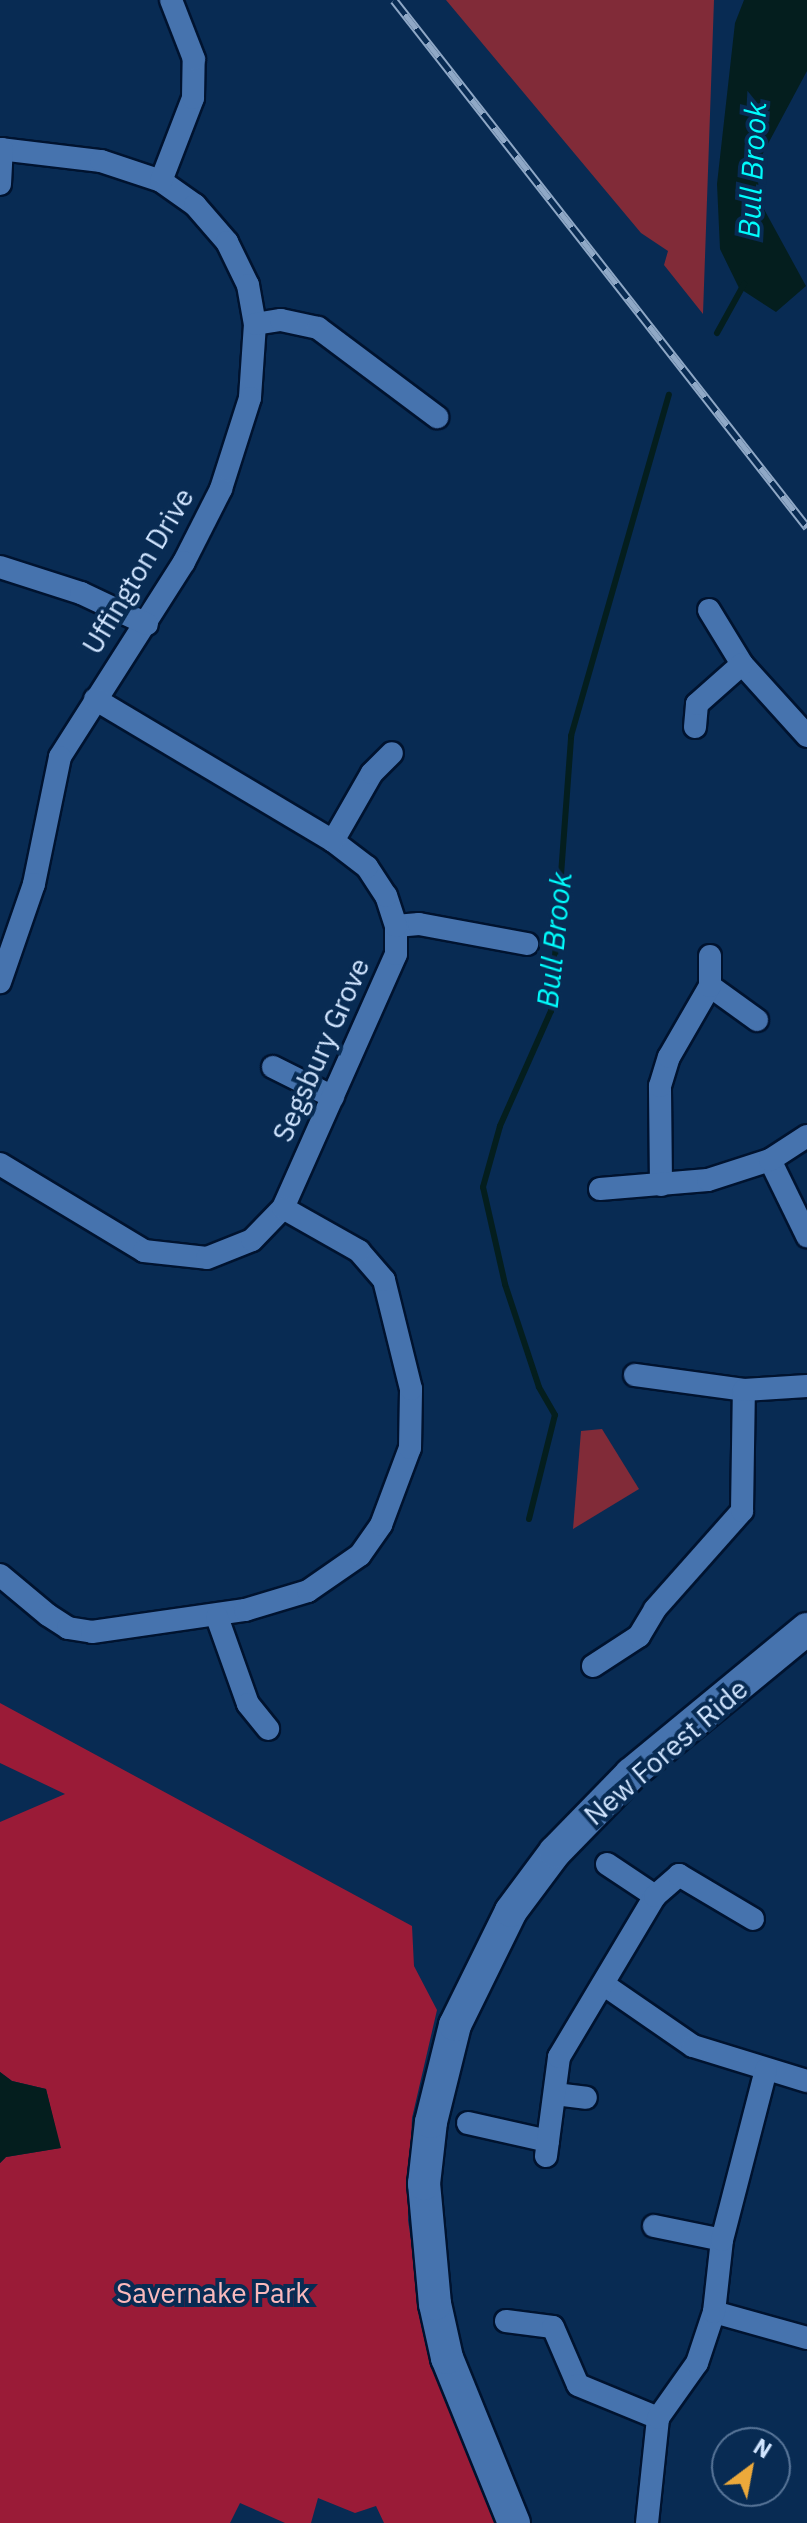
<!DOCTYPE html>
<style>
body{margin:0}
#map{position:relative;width:807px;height:2523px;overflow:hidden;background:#082b53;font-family:"IBM Plex Sans",sans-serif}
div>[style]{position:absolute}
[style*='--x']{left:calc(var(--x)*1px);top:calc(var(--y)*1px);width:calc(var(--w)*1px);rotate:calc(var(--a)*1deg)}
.green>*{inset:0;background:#812b38}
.forest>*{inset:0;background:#9a1b37}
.water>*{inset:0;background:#041e1e}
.stream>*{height:6px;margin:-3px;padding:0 3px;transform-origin:3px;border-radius:3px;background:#041e1e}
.roads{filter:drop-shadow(2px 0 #00132f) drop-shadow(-2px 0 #00132f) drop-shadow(0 2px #00132f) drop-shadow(0 -2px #00132f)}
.street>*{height:22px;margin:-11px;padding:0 11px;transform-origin:11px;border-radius:11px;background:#4673ae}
.secondary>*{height:32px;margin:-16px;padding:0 16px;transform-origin:16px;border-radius:16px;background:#4673ae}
.rail>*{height:9px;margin-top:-4.5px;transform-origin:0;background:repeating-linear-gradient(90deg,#082b53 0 18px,#8fa8c6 0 36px);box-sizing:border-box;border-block:2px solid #8fa8c6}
span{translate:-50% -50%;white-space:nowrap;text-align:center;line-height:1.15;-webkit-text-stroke:8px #082b53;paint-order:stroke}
.street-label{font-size:28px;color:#d1e5ff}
.park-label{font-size:28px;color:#fab9bc}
.water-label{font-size:30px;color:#01fbfc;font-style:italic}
.north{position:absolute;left:711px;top:2427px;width:80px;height:80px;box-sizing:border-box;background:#082b53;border:2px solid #587598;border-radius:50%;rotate:32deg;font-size:22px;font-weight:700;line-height:32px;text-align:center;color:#d1e5ff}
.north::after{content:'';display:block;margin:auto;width:28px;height:36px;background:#eca93b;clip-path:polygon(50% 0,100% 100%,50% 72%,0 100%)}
</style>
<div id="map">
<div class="green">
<i style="clip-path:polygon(446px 0,714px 0,703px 314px,664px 265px,668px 251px,641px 233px)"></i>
<i style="clip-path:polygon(602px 1429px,639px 1489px,573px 1529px,581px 1431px)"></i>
</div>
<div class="forest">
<i style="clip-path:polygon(0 1703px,412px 1926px,414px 1966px,437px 2010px,412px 2118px,408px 2220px,427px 2350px,456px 2428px,506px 2523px,384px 2523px,376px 2506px,355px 2513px,318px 2498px,311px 2523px,285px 2523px,240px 2503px,230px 2523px,0 2523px,0 2163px,6px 2157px,60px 2148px,46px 2089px,12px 2081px,0 2072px,0 1822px,65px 1794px,0 1763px)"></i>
</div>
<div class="water">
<i style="clip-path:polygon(744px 0,807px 0,807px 71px,762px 155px,758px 178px,759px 200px,806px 286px,776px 312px,739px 288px,720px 249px,717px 184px,735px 23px)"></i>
<i style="clip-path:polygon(0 2072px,12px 2081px,46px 2089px,61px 2148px,6px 2157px,0 2163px)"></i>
</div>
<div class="stream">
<i style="--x:717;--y:333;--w:56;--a:-61.1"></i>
<i style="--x:529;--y:1519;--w:107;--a:-76"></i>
<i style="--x:555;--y:1415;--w:32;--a:-120"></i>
<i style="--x:539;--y:1387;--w:108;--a:-108.3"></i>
<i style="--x:505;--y:1284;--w:99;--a:-102.8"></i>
<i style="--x:483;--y:1187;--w:63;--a:-74.4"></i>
<i style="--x:500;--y:1126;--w:126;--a:-66.1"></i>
<i style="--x:551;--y:1011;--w:276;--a:-85.8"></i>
<i style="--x:571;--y:736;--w:355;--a:-74"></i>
</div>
<div class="roads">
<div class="street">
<i style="--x:0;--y:149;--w:102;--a:6.8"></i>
<i style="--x:101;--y:161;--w:63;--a:18.4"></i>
<i style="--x:161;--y:181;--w:42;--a:35.2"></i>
<i style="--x:195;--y:205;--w:49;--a:49.1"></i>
<i style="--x:227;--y:242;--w:48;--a:64"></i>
<i style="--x:248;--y:285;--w:40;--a:80"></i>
<i style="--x:255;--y:324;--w:74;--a:93.9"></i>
<i style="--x:250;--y:398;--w:96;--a:107.7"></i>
<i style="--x:221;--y:489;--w:82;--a:116.9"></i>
<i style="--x:184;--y:562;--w:231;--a:122.5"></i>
<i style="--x:60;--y:757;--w:130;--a:101.6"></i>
<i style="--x:34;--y:884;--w:104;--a:109.1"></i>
<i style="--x:161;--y:181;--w:89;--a:-68.9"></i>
<i style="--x:193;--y:98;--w:39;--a:-89"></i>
<i style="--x:194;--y:59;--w:63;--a:-111.3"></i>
<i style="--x:0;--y:184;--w:35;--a:-87"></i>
<i style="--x:255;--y:324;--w:26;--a:-9"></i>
<i style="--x:281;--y:320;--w:38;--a:12"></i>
<i style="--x:318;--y:328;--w:149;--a:36.8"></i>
<i style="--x:0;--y:567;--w:85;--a:17.8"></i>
<i style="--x:81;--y:593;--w:73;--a:25.2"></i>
<i style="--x:709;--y:610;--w:63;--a:58.6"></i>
<i style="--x:742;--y:664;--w:97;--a:47.9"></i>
<i style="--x:695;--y:727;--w:23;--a:-85"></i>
<i style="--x:697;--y:704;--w:60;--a:-41.6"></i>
<i style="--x:333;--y:841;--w:78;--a:-60.2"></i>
<i style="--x:372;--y:773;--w:28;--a:-45"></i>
<i style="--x:396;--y:926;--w:23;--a:-5"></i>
<i style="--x:419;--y:924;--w:110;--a:10.5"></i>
<i style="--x:710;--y:986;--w:58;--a:35.9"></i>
<i style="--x:273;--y:1067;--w:67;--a:26.6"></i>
<i style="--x:770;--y:1160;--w:85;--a:64"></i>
<i style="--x:0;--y:1164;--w:168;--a:31.1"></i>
<i style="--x:144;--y:1251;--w:63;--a:6.3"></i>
<i style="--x:207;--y:1258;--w:48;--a:-21.8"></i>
<i style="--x:252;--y:1240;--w:45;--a:-45.9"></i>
<i style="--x:283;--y:1208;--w:278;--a:-66"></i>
<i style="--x:396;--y:954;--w:28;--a:-90"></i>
<i style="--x:396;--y:926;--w:32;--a:-108"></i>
<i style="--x:386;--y:896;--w:35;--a:-123"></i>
<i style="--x:367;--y:867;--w:43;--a:-142.6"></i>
<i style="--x:333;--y:841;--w:277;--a:-149.2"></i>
<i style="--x:661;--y:1185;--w:99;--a:-90.6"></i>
<i style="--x:660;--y:1086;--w:30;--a:-73"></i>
<i style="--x:669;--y:1057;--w:82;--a:-60"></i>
<i style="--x:710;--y:986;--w:30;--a:-90"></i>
<i style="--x:600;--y:1189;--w:108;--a:-4.8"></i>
<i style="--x:708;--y:1180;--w:65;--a:-17.9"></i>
<i style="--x:770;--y:1160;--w:44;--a:-33"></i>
<i style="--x:635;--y:1375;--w:110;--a:7.8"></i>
<i style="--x:0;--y:1575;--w:62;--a:39.8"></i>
<i style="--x:48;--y:1615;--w:24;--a:33"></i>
<i style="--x:68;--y:1628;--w:24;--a:9"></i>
<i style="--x:92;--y:1632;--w:155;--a:-8.2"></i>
<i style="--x:245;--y:1610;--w:66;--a:-16.8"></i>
<i style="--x:308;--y:1591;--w:63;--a:-34.7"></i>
<i style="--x:360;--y:1555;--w:37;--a:-55"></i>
<i style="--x:381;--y:1525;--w:82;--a:-69.4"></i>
<i style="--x:410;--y:1448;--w:59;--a:-89"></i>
<i style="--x:411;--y:1389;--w:112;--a:-103.9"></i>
<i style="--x:384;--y:1280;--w:38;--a:-131"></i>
<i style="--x:359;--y:1251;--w:87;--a:-150.5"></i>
<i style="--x:217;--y:1617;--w:92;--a:70.4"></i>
<i style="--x:248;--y:1704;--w:32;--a:51"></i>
<i style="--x:593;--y:1666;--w:55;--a:-33.1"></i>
<i style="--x:639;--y:1636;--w:31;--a:-59"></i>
<i style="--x:655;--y:1609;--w:131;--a:-48.4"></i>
<i style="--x:742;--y:1511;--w:121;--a:-89.1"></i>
<i style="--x:744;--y:1390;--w:63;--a:-3.6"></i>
<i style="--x:607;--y:1864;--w:58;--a:33.7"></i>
<i style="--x:603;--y:1984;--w:109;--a:34.6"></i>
<i style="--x:693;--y:2046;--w:119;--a:17.1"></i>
<i style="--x:555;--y:2094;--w:31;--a:7"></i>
<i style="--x:468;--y:2123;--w:82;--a:12.7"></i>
<i style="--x:546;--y:2156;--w:100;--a:-82.5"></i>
<i style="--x:559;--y:2057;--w:187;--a:-59.2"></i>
<i style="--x:655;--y:1896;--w:32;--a:-41"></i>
<i style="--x:679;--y:1875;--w:86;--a:30.7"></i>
<i style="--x:654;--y:2226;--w:69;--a:11.6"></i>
<i style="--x:714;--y:2312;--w:97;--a:15.6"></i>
<i style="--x:506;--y:2321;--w:47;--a:7.3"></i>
<i style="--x:553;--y:2327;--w:63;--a:66.7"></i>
<i style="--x:578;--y:2385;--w:87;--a:22.4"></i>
<i style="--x:647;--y:2523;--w:106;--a:-84"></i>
<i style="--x:658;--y:2418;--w:67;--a:-54.7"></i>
<i style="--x:697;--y:2363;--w:54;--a:-71.6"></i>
<i style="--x:714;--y:2312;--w:72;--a:-83.7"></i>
<i style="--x:722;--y:2240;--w:176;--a:-75.5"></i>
</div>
<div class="secondary">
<i style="--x:514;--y:2523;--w:178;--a:-112.1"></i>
<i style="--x:447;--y:2358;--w:55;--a:-102.5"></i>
<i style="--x:435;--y:2304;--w:121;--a:-95.2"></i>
<i style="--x:424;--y:2184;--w:62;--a:-83.6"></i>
<i style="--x:431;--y:2122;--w:100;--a:-76.1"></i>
<i style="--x:455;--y:2025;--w:127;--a:-63.8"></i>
<i style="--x:511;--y:1911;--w:74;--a:-53.3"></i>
<i style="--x:555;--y:1852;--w:109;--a:-45.7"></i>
<i style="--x:631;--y:1774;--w:228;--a:-39.5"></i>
</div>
</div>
<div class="rail">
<i style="--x:394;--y:0;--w:670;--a:51.91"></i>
</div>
<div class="street-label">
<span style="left:138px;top:571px;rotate:-59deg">Uffington Drive</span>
<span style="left:321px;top:1050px;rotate:-66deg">Segsbury Grove</span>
<span style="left:666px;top:1752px;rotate:-41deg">New Forest Ride</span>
</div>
<div class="park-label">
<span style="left:213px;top:2293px">Savernake Park</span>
</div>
<div class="water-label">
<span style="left:752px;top:170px;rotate:-87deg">Bull Brook</span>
<span style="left:554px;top:940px;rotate:-84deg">Bull Brook</span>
</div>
<div class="north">N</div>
</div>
